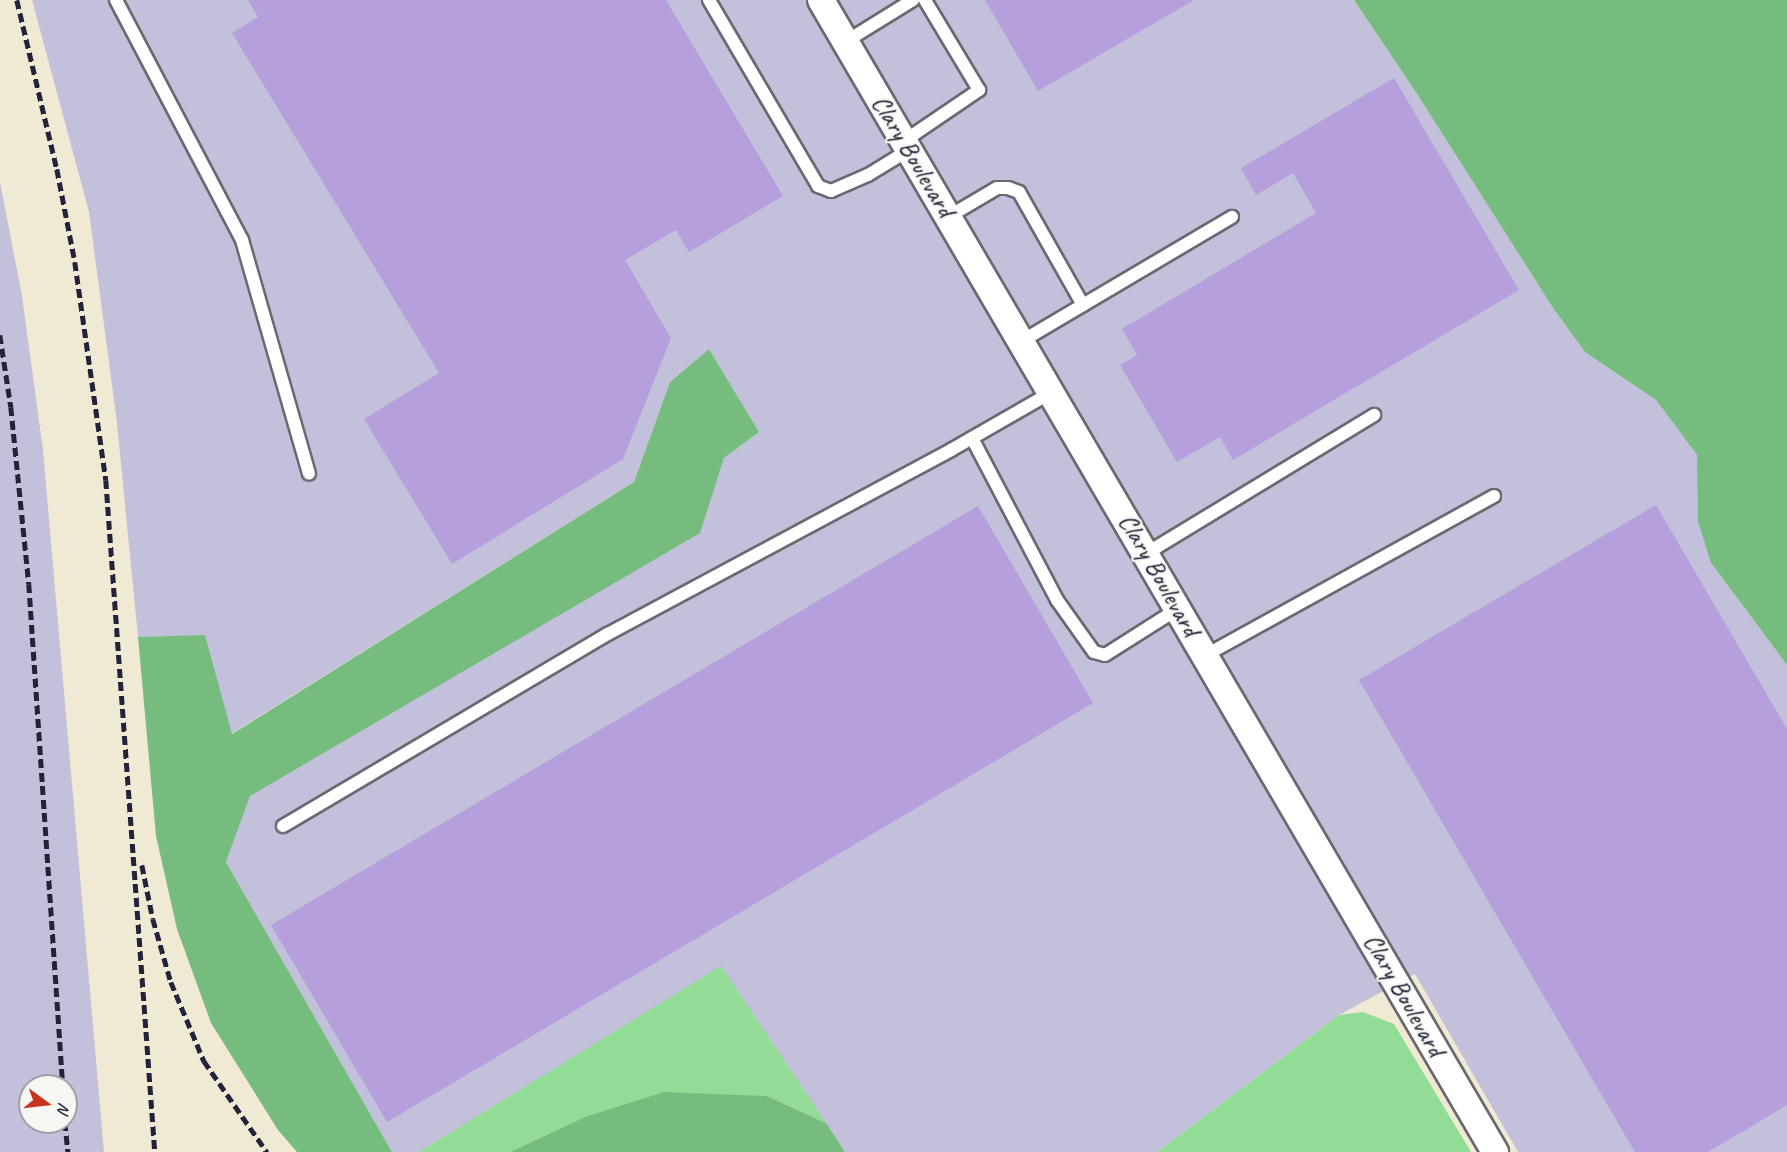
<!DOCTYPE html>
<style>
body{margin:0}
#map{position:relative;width:1787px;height:1152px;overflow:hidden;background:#f0ead4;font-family:Caveat,sans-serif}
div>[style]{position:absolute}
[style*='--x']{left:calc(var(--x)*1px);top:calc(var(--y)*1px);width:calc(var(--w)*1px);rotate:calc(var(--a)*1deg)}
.industrial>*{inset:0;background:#c3c0db}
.green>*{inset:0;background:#93dc96}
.forest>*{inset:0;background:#76bc7f}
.building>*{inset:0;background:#b59fdc}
.roads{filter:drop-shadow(2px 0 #6a6871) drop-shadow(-2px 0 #6a6871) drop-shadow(0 2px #6a6871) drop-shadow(0 -2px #6a6871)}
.lane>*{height:12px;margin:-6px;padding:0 6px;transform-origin:6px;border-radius:6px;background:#fff}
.street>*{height:26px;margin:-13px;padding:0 13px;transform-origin:13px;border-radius:13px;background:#fff}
.rail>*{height:4.5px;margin-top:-2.25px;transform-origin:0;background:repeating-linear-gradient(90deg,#22223b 0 9px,transparent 0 13.5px)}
span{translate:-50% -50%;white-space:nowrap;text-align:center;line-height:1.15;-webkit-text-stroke:4.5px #f6f6f2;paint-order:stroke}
.street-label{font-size:26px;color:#22223b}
.north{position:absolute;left:18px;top:1074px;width:60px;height:60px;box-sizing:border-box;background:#f6f6f2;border:2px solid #a1a1a9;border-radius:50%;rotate:105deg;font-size:16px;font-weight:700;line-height:24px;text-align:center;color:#22223b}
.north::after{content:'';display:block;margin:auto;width:21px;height:27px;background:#c8321e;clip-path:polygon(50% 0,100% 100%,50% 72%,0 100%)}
</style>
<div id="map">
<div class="industrial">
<i style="clip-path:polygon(32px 0,1354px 0,1419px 97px,1553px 308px,1585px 352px,1656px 400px,1697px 455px,1711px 563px,1787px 665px,1787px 1152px,1518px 1152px,1415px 974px,1339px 1015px,1157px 1152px,845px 1152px,721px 967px,419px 1152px,392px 1152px,226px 862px,250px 795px,699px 533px,724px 458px,759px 432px,709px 349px,670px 382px,634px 482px,231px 734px,205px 636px,138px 637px,117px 423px,89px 212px)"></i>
<i style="clip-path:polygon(evenodd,0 182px,22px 296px,43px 450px,104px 1152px,0 1152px,0 182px,30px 1086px,66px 1086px,66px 1122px,30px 1122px,30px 1086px)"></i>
</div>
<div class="green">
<i style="clip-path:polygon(721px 966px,826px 1123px,767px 1096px,585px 1117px,510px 1152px,419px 1152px)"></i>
<i style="clip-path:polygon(1363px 1012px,1394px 1024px,1471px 1152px,1157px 1152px,1339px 1015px)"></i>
</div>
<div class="forest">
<i style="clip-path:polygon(1354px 0,1787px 0,1787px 665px,1711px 563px,1698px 521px,1697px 455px,1656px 400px,1585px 352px,1553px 308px,1419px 97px)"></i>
<i style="clip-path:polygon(709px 349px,759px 432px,724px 458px,700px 533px,250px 796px,226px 862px,392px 1152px,297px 1152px,278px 1130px,211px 1023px,177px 929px,156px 836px,138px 637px,205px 635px,232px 734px,634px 482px,670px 382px)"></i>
<i style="clip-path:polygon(664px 1092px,767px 1096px,826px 1123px,845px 1152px,510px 1152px,585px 1117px)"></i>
</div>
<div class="building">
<i style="clip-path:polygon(248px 0,666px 0,783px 196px,689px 252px,676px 230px,625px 260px,671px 338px,623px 459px,452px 564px,364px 419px,439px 373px,232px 33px,258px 17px)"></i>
<i style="clip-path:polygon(985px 0,1194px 0,1038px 91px)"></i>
<i style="clip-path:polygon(1394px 78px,1519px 290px,1233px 460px,1220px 437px,1177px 462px,1120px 365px,1137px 355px,1122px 329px,1316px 213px,1293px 173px,1256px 195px,1241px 168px)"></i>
<i style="clip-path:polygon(1656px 505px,1787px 729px,1787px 1105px,1708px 1152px,1635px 1152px,1359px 680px)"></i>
<i style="clip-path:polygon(978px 506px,1093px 703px,387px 1122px,271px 925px)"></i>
</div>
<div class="roads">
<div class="lane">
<i style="--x:116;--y:0;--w:271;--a:62.3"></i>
<i style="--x:242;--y:240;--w:243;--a:74"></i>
<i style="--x:709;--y:0;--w:216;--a:59.6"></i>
<i style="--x:818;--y:186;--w:14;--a:21"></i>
<i style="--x:831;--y:191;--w:40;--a:-23.4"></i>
<i style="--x:868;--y:175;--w:48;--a:-31.4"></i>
<i style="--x:845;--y:42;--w:80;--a:-31.7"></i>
<i style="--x:904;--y:141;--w:91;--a:-34.2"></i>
<i style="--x:979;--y:90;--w:105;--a:-121"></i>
<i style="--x:948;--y:217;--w:57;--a:-30.6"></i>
<i style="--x:997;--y:188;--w:11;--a:0"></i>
<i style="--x:1008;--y:188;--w:12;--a:20"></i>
<i style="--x:1019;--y:192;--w:130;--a:60.5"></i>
<i style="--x:1022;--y:341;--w:244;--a:-30.6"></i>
<i style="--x:972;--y:438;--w:183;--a:62.3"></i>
<i style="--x:1057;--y:600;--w:64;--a:54.6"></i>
<i style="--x:1094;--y:652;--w:11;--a:15"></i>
<i style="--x:1105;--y:655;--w:88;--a:-32.4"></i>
<i style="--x:1147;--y:553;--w:266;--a:-31.3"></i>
<i style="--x:1206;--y:655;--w:329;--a:-28.9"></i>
<i style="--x:283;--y:826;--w:377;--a:-30.6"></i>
<i style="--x:608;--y:634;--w:389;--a:-28.2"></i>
<i style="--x:951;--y:450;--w:116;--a:-29.9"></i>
</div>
<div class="street">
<i style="--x:821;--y:0;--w:1335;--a:59.67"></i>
</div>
</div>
<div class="rail">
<i style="--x:17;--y:0;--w:174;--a:76.7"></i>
<i style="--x:57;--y:169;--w:95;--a:79"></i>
<i style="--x:75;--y:262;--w:220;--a:81.9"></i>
<i style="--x:106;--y:480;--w:674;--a:85.83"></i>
<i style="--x:0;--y:335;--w:73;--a:81.3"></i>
<i style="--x:11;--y:407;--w:178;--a:84.2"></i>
<i style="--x:29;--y:584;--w:503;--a:86.13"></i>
<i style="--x:142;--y:865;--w:55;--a:78.5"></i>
<i style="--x:153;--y:919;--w:66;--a:74.1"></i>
<i style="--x:171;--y:982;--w:86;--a:67.3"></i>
<i style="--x:204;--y:1061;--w:111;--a:55.3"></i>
<i style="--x:65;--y:1122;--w:30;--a:84"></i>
</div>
<div class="street-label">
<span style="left:913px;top:156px;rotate:59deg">Clary Boulevard</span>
<span style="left:1159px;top:575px;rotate:60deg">Clary Boulevard</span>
<span style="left:1404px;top:995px;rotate:60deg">Clary Boulevard</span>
</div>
<div class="north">N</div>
</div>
